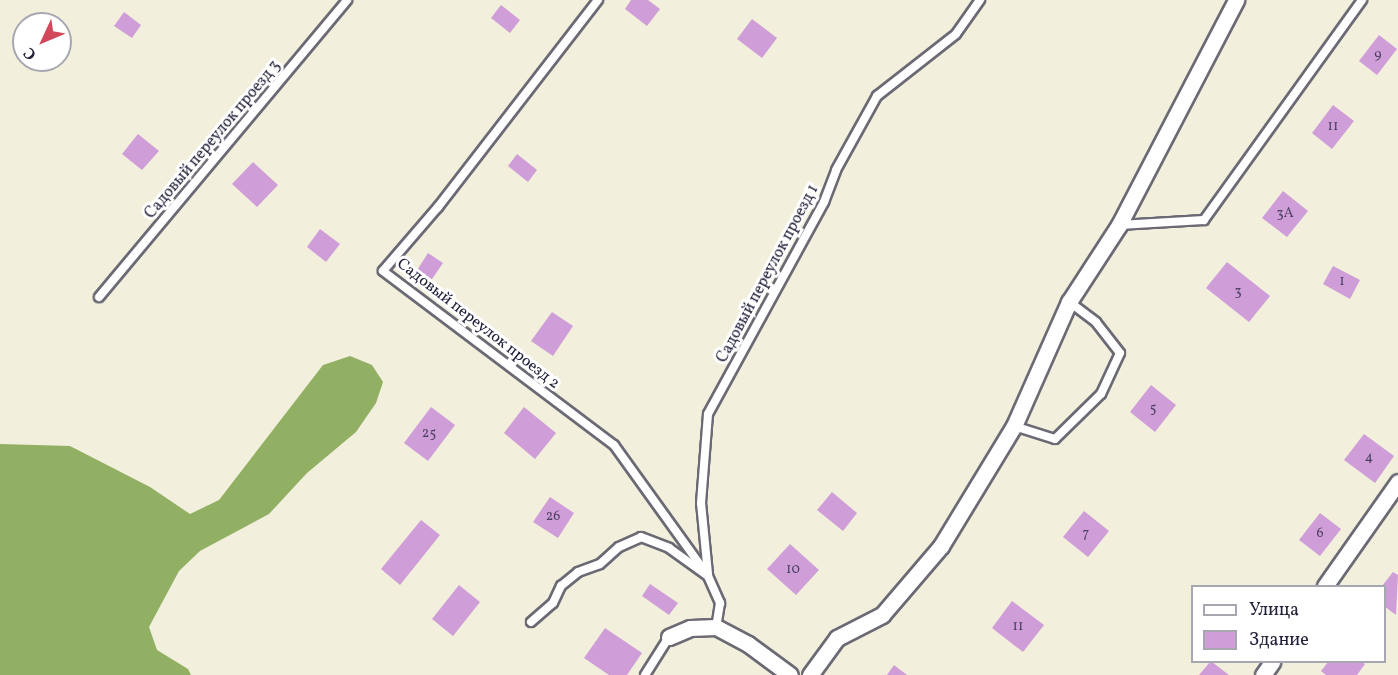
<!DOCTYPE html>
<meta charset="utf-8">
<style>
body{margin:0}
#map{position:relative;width:1398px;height:675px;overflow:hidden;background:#f2efdd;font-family:Vollkorn,serif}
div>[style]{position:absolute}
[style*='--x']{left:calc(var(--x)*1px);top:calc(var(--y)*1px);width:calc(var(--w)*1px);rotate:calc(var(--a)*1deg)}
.forest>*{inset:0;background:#92b063}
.building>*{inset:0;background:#cf9dd7}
.roads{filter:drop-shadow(2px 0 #6b6a74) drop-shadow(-2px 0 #6b6a74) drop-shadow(0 2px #6b6a74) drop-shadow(0 -2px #6b6a74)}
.service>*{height:8px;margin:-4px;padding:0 4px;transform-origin:4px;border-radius:4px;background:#fff}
.minor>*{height:15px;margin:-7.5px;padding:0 7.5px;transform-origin:7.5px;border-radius:7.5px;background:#fff}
span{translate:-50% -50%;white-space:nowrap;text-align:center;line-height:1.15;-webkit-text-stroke:6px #fff;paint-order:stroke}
.number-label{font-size:14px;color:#4d4162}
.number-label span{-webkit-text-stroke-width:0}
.street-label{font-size:16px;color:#22223b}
.legend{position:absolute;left:1191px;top:585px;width:195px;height:78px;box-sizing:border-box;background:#fff;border:2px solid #a7a7b1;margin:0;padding:8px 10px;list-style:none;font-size:18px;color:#22223b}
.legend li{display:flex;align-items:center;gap:12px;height:30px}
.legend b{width:30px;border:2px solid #a7a7b1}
.north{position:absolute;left:12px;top:12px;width:60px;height:60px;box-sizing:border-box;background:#fff;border:2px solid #a7a7b1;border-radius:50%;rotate:226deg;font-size:16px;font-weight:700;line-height:24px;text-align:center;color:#22223b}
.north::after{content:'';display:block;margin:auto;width:21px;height:27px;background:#d1495b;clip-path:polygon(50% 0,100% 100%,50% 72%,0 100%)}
</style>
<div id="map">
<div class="forest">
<i style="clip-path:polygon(350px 356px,372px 365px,383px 382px,376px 403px,356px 432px,307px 473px,269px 514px,200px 551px,179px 571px,149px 627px,157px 650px,188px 669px,191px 675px,0 675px,0 444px,70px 446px,150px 487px,190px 514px,219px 500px,323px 365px)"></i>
</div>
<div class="building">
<i style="clip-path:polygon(631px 0,648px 0,660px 9px,647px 26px,625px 9px)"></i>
<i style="clip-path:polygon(501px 5px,520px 20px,510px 33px,491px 18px)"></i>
<i style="clip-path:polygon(124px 12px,141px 25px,132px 38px,114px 26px)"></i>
<i style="clip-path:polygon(752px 19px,777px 38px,762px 58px,737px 39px)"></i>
<i style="clip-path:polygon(1379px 35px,1397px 49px,1377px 75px,1359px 61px)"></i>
<i style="clip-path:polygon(1333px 105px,1354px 121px,1332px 149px,1312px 133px)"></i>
<i style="clip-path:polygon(138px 134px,159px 151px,142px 170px,122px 154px)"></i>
<i style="clip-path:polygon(517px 154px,537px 170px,528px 182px,508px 166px)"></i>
<i style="clip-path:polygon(253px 162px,278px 185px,257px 207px,232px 184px)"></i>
<i style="clip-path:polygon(1283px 191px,1308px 211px,1287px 237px,1262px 218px)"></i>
<i style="clip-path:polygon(320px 229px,340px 244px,326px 262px,307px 247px)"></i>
<i style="clip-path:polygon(428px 253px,443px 263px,428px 285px,414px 275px)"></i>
<i style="clip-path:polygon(1227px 262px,1270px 296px,1249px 322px,1206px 288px)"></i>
<i style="clip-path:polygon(1333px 266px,1360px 280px,1350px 299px,1323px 284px)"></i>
<i style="clip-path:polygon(552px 312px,573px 326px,553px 356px,531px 341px)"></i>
<i style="clip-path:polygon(1151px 385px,1176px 405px,1155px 432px,1130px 412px)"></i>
<i style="clip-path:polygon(431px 407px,455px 425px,428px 461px,404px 443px)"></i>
<i style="clip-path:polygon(524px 407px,556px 433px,535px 459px,504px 433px)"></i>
<i style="clip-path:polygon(1364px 434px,1394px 456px,1375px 483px,1344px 460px)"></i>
<i style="clip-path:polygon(832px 492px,857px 513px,843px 531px,817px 510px)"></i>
<i style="clip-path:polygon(550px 497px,574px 513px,558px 538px,533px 522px)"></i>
<i style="clip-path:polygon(1084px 511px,1109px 531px,1088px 557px,1063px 537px)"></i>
<i style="clip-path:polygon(1320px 513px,1341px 529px,1320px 556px,1299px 540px)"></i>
<i style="clip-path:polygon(421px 520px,440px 535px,400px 585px,381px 569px)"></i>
<i style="clip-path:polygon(790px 544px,819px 570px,796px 595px,767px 569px)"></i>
<i style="clip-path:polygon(1393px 572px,1398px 575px,1396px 615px,1384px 606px,1384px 586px,1382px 586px)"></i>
<i style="clip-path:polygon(650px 584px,678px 603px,669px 615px,642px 596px)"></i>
<i style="clip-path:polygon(459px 585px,480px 602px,453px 636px,432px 619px)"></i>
<i style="clip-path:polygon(1012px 601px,1044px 625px,1023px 652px,992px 628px)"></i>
<i style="clip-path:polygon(605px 628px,642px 653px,627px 675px,609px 675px,584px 658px)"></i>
<i style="clip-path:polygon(1210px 662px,1212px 662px,1229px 675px,1199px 675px)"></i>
<i style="clip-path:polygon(1328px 662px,1362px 662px,1365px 664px,1357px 675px,1326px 675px,1321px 671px)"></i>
<i style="clip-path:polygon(894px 665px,907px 675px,887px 675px)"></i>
</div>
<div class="roads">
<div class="service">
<i style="--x:598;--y:0;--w:262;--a:127.7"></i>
<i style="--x:438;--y:207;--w:84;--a:130.7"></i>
<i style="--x:383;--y:271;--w:289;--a:37"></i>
<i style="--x:614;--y:445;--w:161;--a:54.3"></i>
<i style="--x:1119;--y:225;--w:85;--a:-3.4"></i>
<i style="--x:1204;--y:220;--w:271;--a:-54.3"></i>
<i style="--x:99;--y:297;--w:387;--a:-50.1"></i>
<i style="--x:1014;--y:426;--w:43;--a:17.6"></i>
<i style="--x:1055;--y:439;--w:64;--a:-44.4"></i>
<i style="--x:1101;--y:394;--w:45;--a:-65.1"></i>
<i style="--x:1120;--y:353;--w:39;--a:-128"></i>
<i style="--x:1096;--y:322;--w:34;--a:-143"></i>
<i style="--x:708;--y:574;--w:71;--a:-95.6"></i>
<i style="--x:701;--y:503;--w:89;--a:-85.5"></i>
<i style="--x:708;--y:414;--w:242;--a:-61.3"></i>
<i style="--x:824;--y:202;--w:34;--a:-69"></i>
<i style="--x:836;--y:170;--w:85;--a:-61"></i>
<i style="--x:877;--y:96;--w:100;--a:-38.1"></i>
<i style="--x:956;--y:34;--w:42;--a:-54.8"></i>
<i style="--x:531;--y:622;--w:29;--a:-41"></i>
<i style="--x:553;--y:603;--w:19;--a:-65"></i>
<i style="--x:561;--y:586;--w:22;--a:-39"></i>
<i style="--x:578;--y:572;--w:23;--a:-20"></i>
<i style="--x:600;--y:564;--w:25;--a:-42"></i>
<i style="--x:619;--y:547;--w:24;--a:-24"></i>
<i style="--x:641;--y:537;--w:30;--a:21"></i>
<i style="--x:669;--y:548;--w:48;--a:35.7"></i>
<i style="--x:708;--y:576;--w:30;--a:66"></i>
<i style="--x:720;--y:603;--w:24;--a:99"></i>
<i style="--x:645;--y:675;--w:45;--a:-57.7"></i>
</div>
<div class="minor">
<i style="--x:1325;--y:586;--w:127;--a:-54.9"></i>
<i style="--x:669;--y:637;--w:23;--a:-23"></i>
<i style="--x:690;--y:628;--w:26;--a:-2"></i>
<i style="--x:716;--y:627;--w:36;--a:28"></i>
<i style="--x:748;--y:644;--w:52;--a:36.4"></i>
<i style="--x:810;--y:675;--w:46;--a:-53.9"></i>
<i style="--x:837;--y:638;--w:51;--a:-27.1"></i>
<i style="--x:882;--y:615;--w:91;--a:-49.5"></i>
<i style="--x:941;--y:546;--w:140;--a:-58.7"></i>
<i style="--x:1014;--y:426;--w:136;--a:-66.1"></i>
<i style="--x:1069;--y:302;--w:92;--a:-57"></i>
<i style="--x:1119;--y:225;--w:254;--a:-62.5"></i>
<i style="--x:1263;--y:675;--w:16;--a:-55"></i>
</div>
</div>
<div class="number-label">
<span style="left:1378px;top:55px">9</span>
<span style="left:1333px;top:127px">11</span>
<span style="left:1285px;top:214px">3А</span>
<span style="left:1342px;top:282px">1</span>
<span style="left:1238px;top:292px">3</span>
<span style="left:1153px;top:409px">5</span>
<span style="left:429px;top:434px">25</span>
<span style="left:1369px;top:458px">4</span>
<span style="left:553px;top:517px">26</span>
<span style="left:1086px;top:534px">7</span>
<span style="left:1320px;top:534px">6</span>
<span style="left:793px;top:570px">10</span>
<span style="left:1018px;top:627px">11</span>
</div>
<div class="street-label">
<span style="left:213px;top:140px;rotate:-50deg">Садовый переулок проезд 3</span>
<span style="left:768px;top:274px;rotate:-62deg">Садовый переулок проезд 1</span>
<span style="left:478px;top:324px;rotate:38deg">Садовый переулок проезд 2</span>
</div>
<ul class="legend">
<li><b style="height:8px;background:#fff"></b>Улица</li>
<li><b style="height:16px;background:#cf9dd7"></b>Здание</li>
</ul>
<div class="north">С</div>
</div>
